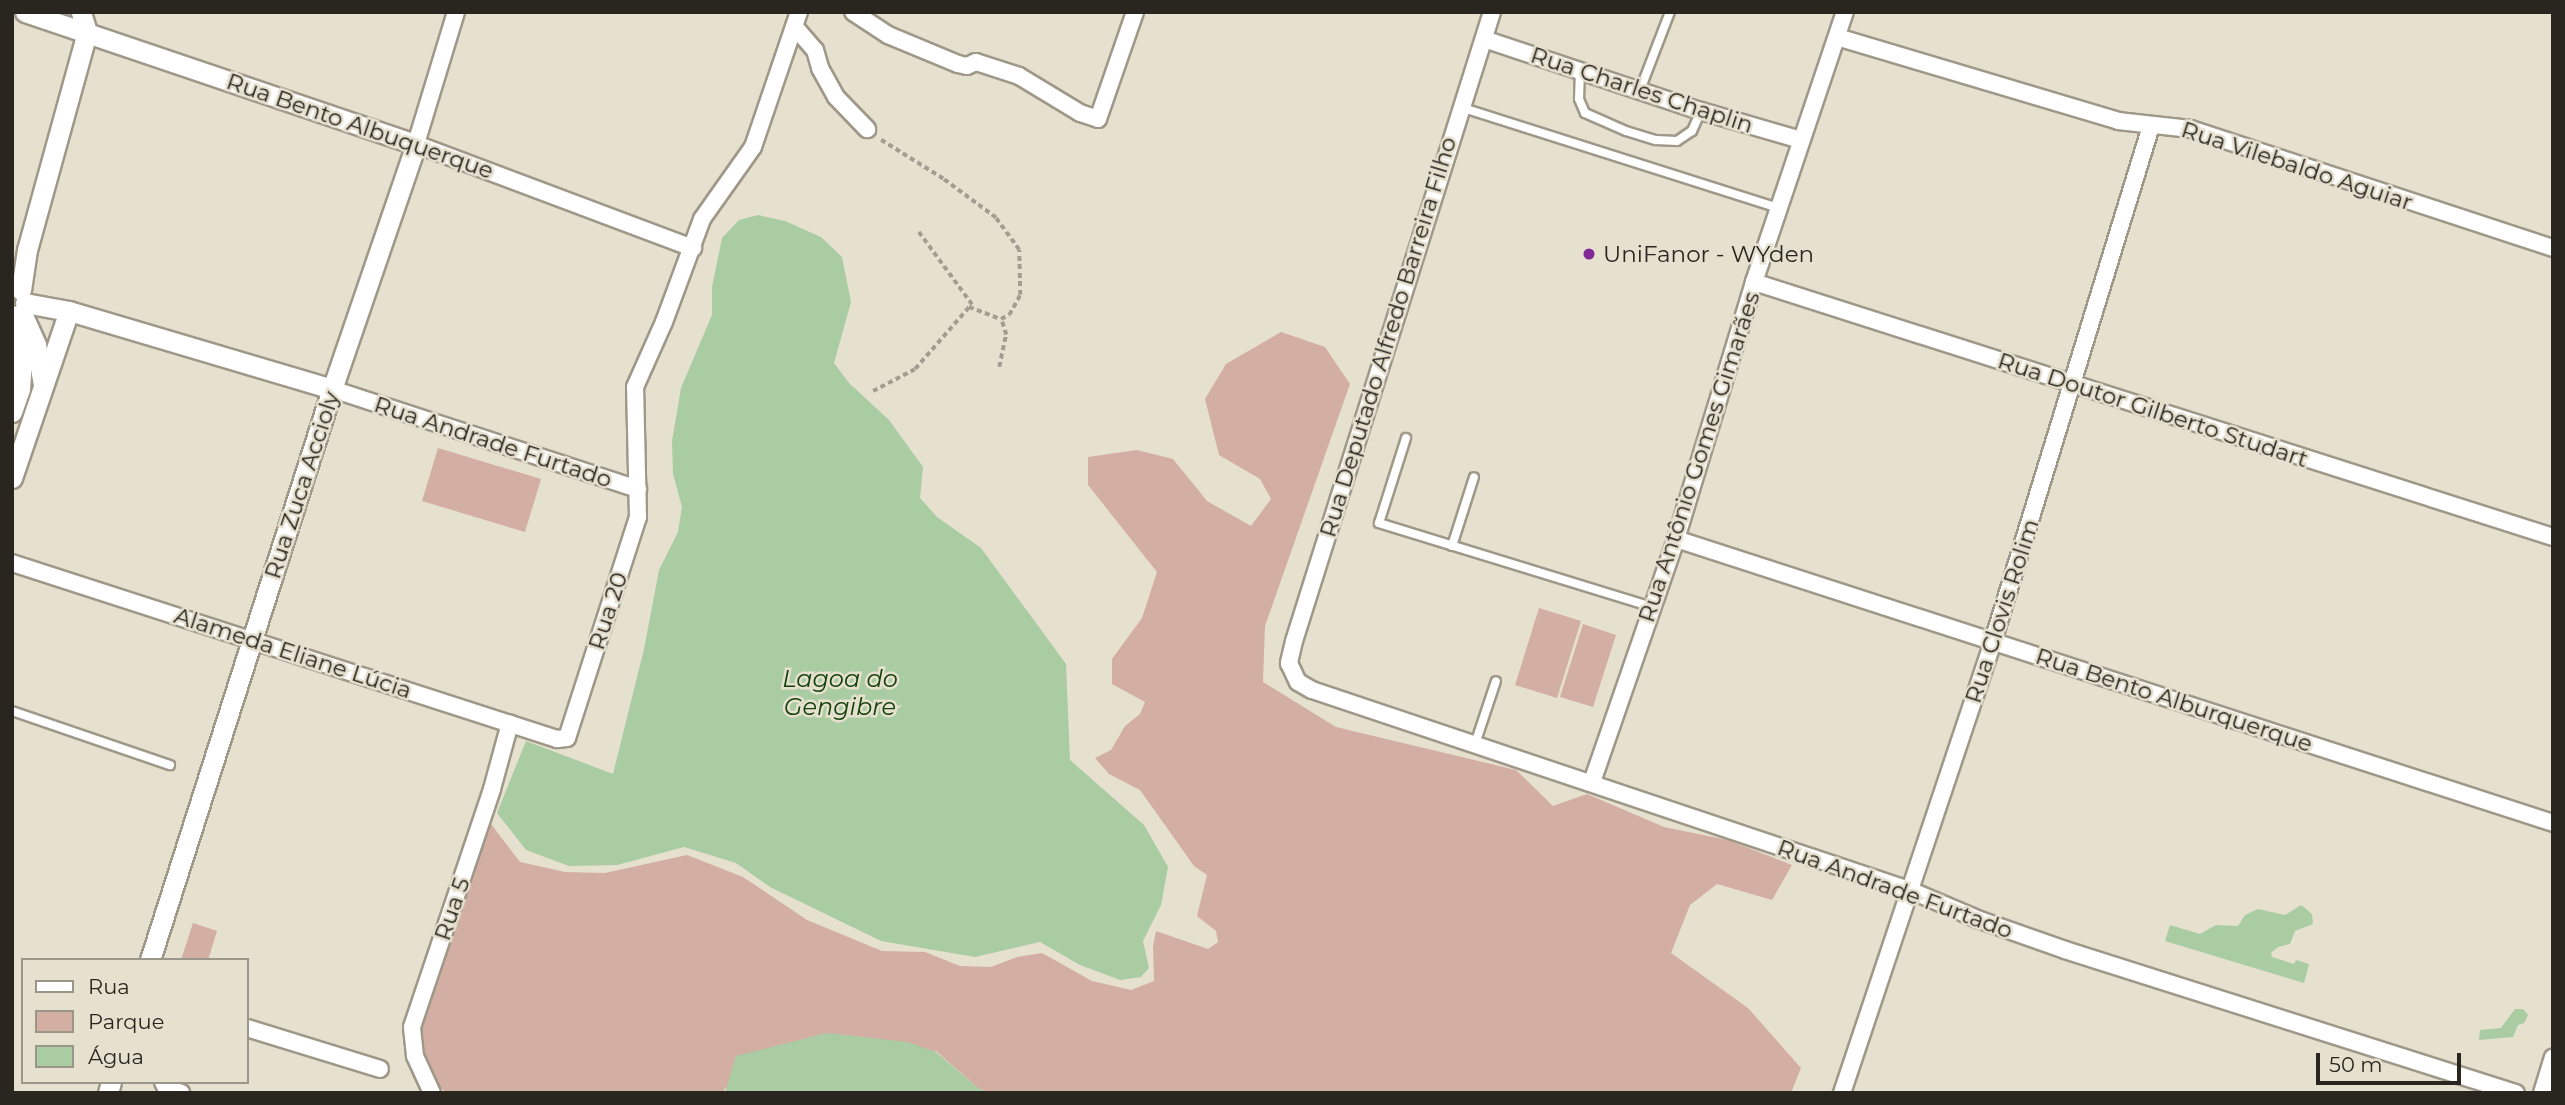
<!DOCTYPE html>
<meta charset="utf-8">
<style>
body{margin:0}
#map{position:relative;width:2565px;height:1105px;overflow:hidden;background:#e6e0cf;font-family:Montserrat,sans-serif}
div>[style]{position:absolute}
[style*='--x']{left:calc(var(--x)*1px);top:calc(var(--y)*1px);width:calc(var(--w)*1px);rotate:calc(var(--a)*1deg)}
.green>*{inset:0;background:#d3aea3}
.water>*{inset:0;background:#a9cca3}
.path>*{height:3.5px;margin-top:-1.75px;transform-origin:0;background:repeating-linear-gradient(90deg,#a29d90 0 5px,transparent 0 8.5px)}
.roads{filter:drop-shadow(2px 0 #9f9889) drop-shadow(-2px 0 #9f9889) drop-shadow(0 2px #9f9889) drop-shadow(0 -2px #9f9889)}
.service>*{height:8px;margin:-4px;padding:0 4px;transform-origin:4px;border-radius:4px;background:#fff}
.minor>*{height:16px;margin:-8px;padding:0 8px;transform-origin:8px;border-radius:8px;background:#fff}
.tertiary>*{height:19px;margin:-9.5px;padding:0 9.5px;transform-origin:9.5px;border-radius:9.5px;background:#fff}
.dots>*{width:19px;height:19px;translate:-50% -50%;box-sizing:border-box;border:4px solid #e6e0cf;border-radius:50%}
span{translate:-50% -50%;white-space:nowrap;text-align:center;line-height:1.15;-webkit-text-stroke:5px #e6e0cf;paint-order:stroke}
.street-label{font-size:23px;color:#28261f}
.poi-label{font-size:23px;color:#28261f}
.left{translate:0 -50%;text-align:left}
.water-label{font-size:24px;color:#124209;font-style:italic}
.frame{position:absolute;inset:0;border:14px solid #28261f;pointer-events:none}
.legend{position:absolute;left:21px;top:958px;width:228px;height:126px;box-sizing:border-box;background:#e6e0cf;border:2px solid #9a9689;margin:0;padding:9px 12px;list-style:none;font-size:21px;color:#28261f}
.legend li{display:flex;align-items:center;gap:14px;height:35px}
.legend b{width:35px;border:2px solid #9a9689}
.scale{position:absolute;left:2316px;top:1053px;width:145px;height:32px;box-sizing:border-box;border:4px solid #28261f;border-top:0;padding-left:9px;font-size:21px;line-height:24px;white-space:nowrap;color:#28261f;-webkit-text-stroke:5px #e6e0cf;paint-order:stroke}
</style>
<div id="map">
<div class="green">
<i style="clip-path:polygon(1281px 332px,1325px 347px,1350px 384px,1265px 626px,1263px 682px,1336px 727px,1516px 770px,1553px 806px,1587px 794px,1664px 827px,1728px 840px,1792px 865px,1772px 900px,1717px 884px,1690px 905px,1671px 953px,1748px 1008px,1801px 1068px,1791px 1093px,989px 1093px,978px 1088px,936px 1051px,724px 1089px,725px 1093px,446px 1093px,436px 1083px,418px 1042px,488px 820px,520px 862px,565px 872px,605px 873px,687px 855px,743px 877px,807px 920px,882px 951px,925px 952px,960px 966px,991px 967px,1017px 957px,1042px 953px,1092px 981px,1131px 990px,1154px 981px,1153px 946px,1156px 931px,1208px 949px,1218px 942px,1216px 931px,1197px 916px,1207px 875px,1194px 866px,1140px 790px,1109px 774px,1095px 758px,1111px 750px,1125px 726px,1140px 714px,1145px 702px,1112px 684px,1112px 659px,1142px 618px,1157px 572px,1088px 485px,1088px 457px,1137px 450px,1173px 459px,1207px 501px,1251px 526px,1271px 499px,1260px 479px,1219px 455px,1205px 399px,1226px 364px)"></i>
<i style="clip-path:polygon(438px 448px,541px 479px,525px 532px,422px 501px)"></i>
<i style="clip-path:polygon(1539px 608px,1581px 621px,1557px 698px,1515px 685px)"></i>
<i style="clip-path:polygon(1583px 624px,1616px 635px,1593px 707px,1560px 697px)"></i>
<i style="clip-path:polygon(193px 923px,217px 931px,208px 960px,181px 960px)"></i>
</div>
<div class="water">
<i style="clip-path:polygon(758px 215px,785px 221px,821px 237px,842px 257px,851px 302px,834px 363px,849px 383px,889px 420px,923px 467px,920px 498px,937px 517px,981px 548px,1066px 664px,1070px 760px,1144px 825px,1168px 867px,1161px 905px,1143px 941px,1149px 968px,1141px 977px,1120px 980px,1080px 965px,1040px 942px,975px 957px,881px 941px,770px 887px,736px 863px,684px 847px,617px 865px,569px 866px,526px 850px,497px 813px,526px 741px,613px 774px,644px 649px,659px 570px,678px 532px,682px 507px,673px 474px,672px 441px,681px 388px,712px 315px,712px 287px,722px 238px,739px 220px)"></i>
<i style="clip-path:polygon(2301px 905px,2312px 914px,2313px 924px,2295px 931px,2290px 944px,2278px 947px,2271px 953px,2272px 957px,2294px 964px,2296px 960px,2309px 964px,2304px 983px,2165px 941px,2170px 925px,2200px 934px,2216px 925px,2238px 926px,2245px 915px,2258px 909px,2285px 915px)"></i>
<i style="clip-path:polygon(2515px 1009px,2523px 1009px,2528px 1015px,2524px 1023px,2518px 1025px,2513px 1037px,2479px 1040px,2480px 1030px,2501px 1028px)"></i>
<i style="clip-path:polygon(827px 1033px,907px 1042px,936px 1052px,978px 1088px,989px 1093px,725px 1093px,736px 1056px)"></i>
</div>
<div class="path">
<i style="--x:919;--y:232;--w:93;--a:53.7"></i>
<i style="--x:999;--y:367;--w:33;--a:-78"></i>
<i style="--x:1006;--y:335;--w:17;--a:-107"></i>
<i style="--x:873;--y:391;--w:47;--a:-27.6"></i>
<i style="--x:915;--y:369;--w:82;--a:-48.9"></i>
<i style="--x:969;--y:307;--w:34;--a:21"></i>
<i style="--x:1001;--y:319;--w:9;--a:-27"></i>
<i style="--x:1009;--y:315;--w:23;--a:-61"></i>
<i style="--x:1020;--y:295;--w:45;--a:-91.3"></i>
<i style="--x:1019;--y:250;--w:39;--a:-126"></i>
<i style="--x:996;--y:218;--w:66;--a:-143.7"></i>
<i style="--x:943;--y:179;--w:75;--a:-148"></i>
</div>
<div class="roads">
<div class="service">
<i style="--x:1580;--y:71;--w:28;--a:92"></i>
<i style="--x:1579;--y:99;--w:15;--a:67"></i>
<i style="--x:1585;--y:113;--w:45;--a:23.7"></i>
<i style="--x:1626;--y:131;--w:31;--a:17"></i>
<i style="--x:1656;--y:140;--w:21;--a:3"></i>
<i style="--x:1677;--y:141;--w:18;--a:-34"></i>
<i style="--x:1692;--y:131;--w:22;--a:-66"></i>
<i style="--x:1640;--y:90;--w:84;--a:-69"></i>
<i style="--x:1460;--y:107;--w:335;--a:17.6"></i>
<i style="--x:1406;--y:438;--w:89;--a:107.6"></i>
<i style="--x:1379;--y:523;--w:286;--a:17.1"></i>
<i style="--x:1452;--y:546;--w:72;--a:-72.3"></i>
<i style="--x:12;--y:711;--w:167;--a:18.9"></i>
<i style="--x:1475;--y:744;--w:66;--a:-71.6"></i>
</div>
<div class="minor">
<i style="--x:456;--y:12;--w:138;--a:106.9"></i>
<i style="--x:416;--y:144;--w:296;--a:20.6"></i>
<i style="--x:853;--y:12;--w:42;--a:33.3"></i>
<i style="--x:888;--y:35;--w:76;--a:22.5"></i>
<i style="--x:958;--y:64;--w:9;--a:13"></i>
<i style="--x:967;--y:66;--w:10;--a:-24"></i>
<i style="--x:976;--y:62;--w:45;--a:18"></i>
<i style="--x:1019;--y:76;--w:71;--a:31.2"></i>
<i style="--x:1080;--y:113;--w:19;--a:18"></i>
<i style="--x:1098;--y:119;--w:113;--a:-70.9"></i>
<i style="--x:1492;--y:12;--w:659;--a:107.47"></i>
<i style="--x:1294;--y:641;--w:23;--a:103"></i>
<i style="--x:1289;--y:663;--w:21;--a:65"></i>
<i style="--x:1298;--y:682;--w:16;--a:30"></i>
<i style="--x:1312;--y:690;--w:633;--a:18.52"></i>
<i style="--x:1912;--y:891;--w:74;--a:23.1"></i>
<i style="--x:1980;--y:920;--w:90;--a:19.4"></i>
<i style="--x:2065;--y:950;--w:473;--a:17.6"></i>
<i style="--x:794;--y:26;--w:32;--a:49"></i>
<i style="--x:815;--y:50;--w:19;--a:74"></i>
<i style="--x:820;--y:68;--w:33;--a:61"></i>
<i style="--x:836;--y:97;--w:45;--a:45.9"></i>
<i style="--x:1837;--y:37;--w:293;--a:16.6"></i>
<i style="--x:2118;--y:121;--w:73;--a:6.3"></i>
<i style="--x:2191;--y:129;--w:381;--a:18.2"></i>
<i style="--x:1484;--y:39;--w:229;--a:18.4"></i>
<i style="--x:1701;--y:111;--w:104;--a:16.2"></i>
<i style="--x:1754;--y:282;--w:839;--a:17.7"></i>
<i style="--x:332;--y:389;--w:322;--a:18.1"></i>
<i style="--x:1676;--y:539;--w:922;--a:17.94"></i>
<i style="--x:12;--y:563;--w:573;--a:17.9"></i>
<i style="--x:557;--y:739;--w:10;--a:-6"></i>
<i style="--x:567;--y:738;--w:232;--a:-72.2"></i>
<i style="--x:638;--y:517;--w:130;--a:-91.3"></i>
<i style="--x:635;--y:387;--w:71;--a:-66"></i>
<i style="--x:664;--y:322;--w:110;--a:-69.7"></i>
<i style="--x:702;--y:219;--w:88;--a:-54.7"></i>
<i style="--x:753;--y:147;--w:143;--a:-71.2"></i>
<i style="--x:1592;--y:782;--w:257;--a:-70.9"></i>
<i style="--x:1676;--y:539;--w:269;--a:-73.1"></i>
<i style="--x:1754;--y:282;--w:285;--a:-71.4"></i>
<i style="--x:247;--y:1028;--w:139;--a:17.1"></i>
<i style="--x:163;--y:1082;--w:7;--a:63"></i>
<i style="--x:166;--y:1088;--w:16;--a:18"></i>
<i style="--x:432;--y:1093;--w:41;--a:-114.7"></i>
<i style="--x:415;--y:1056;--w:29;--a:-96"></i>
<i style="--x:412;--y:1027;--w:251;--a:-71.4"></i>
<i style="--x:492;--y:789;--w:68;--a:-74.7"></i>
<i style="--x:1842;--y:1093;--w:477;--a:-71.5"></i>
<i style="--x:1993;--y:641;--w:539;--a:-72.94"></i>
<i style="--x:2542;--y:1093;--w:37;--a:-73"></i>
</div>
<div class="tertiary">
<i style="--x:25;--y:12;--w:413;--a:18.7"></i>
<i style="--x:416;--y:144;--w:259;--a:108.9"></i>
<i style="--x:332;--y:389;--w:599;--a:107.68"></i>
<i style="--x:21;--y:290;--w:40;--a:-81.5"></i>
<i style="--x:27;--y:250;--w:226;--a:-74.6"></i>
<i style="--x:87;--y:32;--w:21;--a:-107"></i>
<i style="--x:25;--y:303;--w:45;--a:10.3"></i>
<i style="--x:69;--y:311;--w:274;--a:16.5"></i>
<i style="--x:22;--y:313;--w:35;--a:66"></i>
<i style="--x:36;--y:345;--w:40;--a:80"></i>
<i style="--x:12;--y:412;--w:24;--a:-71"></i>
<i style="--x:20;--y:389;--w:26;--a:-86"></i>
<i style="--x:22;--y:363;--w:48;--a:-99.7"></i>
<i style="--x:12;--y:478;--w:176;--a:-71.2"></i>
<i style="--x:108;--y:1093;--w:11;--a:-75"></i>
</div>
</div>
<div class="dots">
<i style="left:1589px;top:254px;background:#802895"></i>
</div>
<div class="street-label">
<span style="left:1642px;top:90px;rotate:18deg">Rua Charles Chaplin</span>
<span style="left:360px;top:126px;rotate:19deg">Rua Bento Albuquerque</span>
<span style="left:2297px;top:166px;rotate:18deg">Rua Vilebaldo Aguiar</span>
<span style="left:1388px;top:337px;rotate:-73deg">Rua Deputado Alfredo Barreira Filho</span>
<span style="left:2153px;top:410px;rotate:18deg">Rua Doutor Gilberto Studart</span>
<span style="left:493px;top:442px;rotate:18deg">Rua Andrade Furtado</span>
<span style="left:1699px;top:457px;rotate:-72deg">Rua Antônio Gomes Gimarães</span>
<span style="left:302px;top:485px;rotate:-72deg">Rua Zuca Accioly</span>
<span style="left:608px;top:611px;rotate:-72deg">Rua 20</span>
<span style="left:2002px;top:611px;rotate:-72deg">Rua Clovis Rolim</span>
<span style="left:293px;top:653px;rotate:18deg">Alameda Eliane Lúcia</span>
<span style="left:2174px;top:700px;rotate:18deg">Rua Bento Alburquerque</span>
<span style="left:1895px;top:889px;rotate:20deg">Rua Andrade Furtado</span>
<span style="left:452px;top:909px;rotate:-71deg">Rua 5</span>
</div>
<div class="poi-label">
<span class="left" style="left:1603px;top:254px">UniFanor - WYden</span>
</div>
<div class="water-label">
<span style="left:840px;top:693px">Lagoa do<br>Gengibre</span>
</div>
<div class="frame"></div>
<ul class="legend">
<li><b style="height:9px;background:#fff"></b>Rua</li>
<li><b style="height:19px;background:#d3aea3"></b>Parque</li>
<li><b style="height:19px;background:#a9cca3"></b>Água</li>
</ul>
<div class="scale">50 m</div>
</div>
